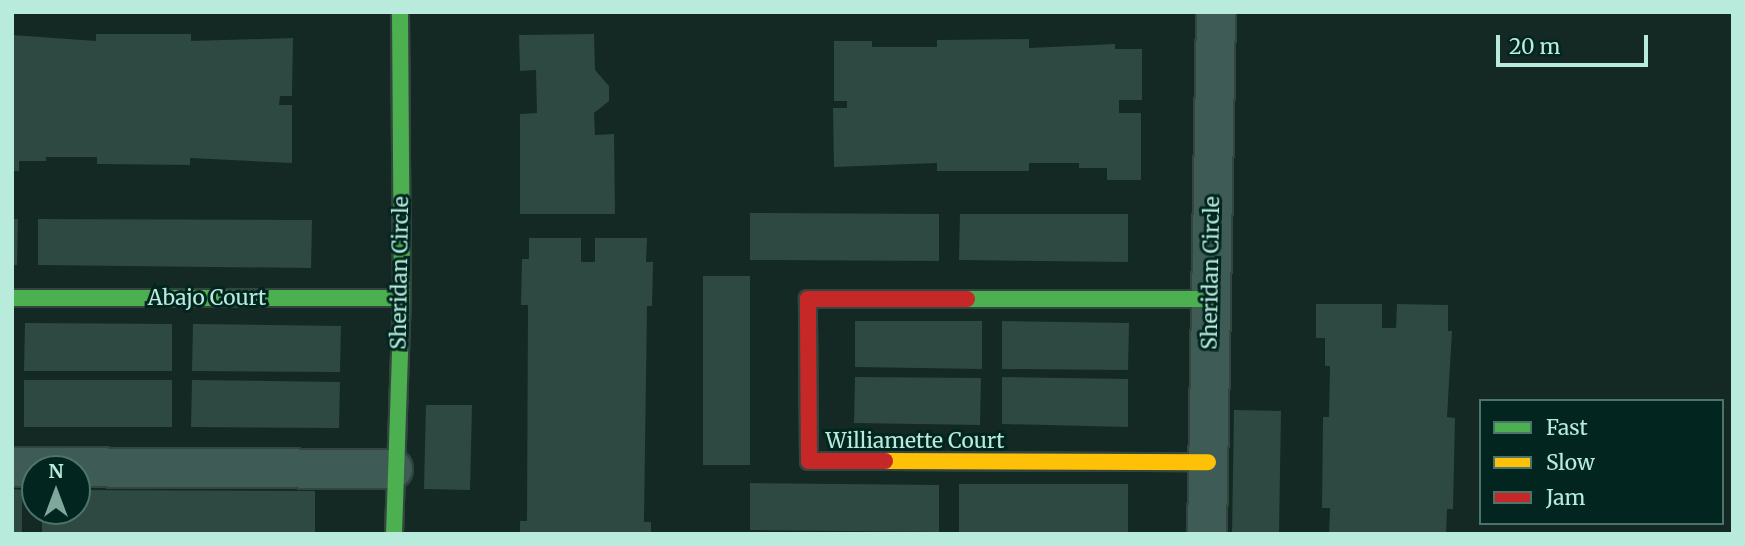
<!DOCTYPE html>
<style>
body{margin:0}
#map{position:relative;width:1745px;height:546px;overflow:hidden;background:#142824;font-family:Merriweather,serif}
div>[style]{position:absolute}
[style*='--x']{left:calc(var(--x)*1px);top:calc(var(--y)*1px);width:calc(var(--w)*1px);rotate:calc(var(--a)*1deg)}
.building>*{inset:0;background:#2e4842}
.roads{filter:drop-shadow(2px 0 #32453f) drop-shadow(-2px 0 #32453f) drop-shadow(0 2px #32453f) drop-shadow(0 -2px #32453f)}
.street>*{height:38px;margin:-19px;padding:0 19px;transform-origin:19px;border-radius:19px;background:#3e5b55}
.fast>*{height:16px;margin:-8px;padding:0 8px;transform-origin:8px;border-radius:8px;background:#4caf50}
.slow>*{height:16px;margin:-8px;padding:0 8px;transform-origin:8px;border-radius:8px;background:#ffc107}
.jam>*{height:16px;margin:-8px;padding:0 8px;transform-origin:8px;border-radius:8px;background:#c62828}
span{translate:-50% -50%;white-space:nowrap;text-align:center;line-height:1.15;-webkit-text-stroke:6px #02261f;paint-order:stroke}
.street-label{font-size:21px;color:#b9ebdd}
.frame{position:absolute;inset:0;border:14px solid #b9ebdd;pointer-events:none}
.legend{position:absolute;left:1479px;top:399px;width:245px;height:126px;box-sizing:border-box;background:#02261f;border:2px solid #4b756b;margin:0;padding:9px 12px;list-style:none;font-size:21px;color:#b9ebdd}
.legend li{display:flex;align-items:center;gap:14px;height:35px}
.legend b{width:35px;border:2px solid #4b756b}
.north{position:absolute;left:21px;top:455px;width:70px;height:70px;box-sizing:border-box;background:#02261f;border:2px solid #4b756b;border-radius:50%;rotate:0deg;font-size:19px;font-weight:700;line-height:28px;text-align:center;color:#b9ebdd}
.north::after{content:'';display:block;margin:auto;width:24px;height:32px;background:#7fa79c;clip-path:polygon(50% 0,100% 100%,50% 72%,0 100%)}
.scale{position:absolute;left:1496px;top:35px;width:152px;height:32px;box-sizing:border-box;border:4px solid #b9ebdd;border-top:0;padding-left:9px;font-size:21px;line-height:24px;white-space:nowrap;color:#b9ebdd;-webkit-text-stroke:5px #02261f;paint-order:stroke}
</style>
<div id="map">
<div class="building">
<i style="clip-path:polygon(96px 34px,191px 34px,191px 41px,293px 38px,292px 96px,280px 96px,279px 105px,292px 105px,292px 163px,190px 158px,190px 165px,97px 164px,97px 157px,46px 157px,46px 161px,19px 161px,19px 171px,12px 171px,12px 35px,96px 41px)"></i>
<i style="clip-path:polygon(594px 34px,595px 70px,609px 86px,609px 101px,594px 113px,595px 135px,614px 134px,615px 214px,520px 214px,520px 114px,537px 113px,536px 70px,520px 71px,519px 35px)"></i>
<i style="clip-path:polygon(1029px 39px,1029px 48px,1115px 44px,1115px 49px,1142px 49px,1142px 100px,1119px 100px,1119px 113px,1141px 113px,1141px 180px,1107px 180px,1107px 168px,1079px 168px,1079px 163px,1029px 163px,1029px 171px,937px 171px,937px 163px,834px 167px,833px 108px,847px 108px,847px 101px,834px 101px,834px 41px,872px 41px,872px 47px,937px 47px,937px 40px)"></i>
<i style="clip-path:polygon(750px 213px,939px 214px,939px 261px,750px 260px)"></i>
<i style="clip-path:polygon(960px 214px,1128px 214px,1128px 262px,959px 260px)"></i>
<i style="clip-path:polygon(12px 219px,18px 219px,17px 265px,12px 265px)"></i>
<i style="clip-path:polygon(38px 219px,312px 220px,311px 268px,38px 265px)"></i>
<i style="clip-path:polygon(529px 238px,581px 238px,581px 262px,595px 262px,595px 238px,647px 238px,646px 262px,653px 262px,652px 306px,647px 306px,644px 522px,651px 522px,651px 534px,520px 534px,520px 521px,527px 521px,528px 305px,521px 305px,522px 259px,529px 259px)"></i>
<i style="clip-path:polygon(703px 276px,750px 276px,750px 465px,703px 465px)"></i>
<i style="clip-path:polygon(1316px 304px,1382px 304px,1382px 328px,1396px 328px,1397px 304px,1448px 305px,1448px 331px,1452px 331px,1447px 417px,1455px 418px,1453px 509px,1447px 509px,1446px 534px,1329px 534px,1330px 508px,1322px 508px,1323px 417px,1329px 417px,1330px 366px,1325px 366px,1325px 338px,1316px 338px)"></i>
<i style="clip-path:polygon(855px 321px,982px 321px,982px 369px,855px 367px)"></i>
<i style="clip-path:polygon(1002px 321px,1129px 323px,1128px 370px,1002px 369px)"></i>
<i style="clip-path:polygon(25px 323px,172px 324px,172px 371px,24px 371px)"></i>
<i style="clip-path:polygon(193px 324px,341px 326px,340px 372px,192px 371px)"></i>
<i style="clip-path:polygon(855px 377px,981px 378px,980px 425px,854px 423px)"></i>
<i style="clip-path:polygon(1002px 377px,1128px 379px,1128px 427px,1002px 424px)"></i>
<i style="clip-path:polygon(24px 380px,172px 380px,172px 427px,24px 427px)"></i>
<i style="clip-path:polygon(192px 380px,340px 382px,339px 428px,191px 427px)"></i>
<i style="clip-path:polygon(426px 405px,472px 405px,470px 490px,424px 489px)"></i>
<i style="clip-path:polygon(1234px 410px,1281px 411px,1279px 534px,1232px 534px)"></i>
<i style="clip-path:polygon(750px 483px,939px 485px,939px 532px,750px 530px)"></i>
<i style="clip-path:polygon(959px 484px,1128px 484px,1128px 532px,959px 532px)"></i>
<i style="clip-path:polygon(12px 489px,22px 490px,22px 534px,12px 534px)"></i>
<i style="clip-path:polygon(77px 490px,315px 491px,315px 534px,42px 534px,42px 511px,77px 511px)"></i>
</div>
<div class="roads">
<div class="street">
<i style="--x:12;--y:467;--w:381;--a:0.3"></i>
<i style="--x:1207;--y:534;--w:522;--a:-89.01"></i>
</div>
<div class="fast">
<i style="--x:12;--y:298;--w:390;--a:0"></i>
<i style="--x:967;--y:299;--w:243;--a:0"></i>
<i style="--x:394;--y:534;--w:236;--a:-88.1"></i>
<i style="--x:402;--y:298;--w:286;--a:-90.4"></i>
</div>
<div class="slow">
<i style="--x:885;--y:461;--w:323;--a:0.2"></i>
</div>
<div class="jam">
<i style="--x:885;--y:461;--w:76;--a:180"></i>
<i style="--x:809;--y:461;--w:162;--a:-90.4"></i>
<i style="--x:808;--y:299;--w:159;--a:0"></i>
</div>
</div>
<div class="street-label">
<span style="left:400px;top:273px;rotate:-89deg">Sheridan Circle</span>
<span style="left:1211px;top:273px;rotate:-89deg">Sheridan Circle</span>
<span style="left:207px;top:298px">Abajo Court</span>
<span style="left:915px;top:441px">Williamette Court</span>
</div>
<div class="frame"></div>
<ul class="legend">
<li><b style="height:9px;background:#4caf50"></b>Fast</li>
<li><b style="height:9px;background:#ffc107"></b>Slow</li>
<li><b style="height:9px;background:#c62828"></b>Jam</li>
</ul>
<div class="north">N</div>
<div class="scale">20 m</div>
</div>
